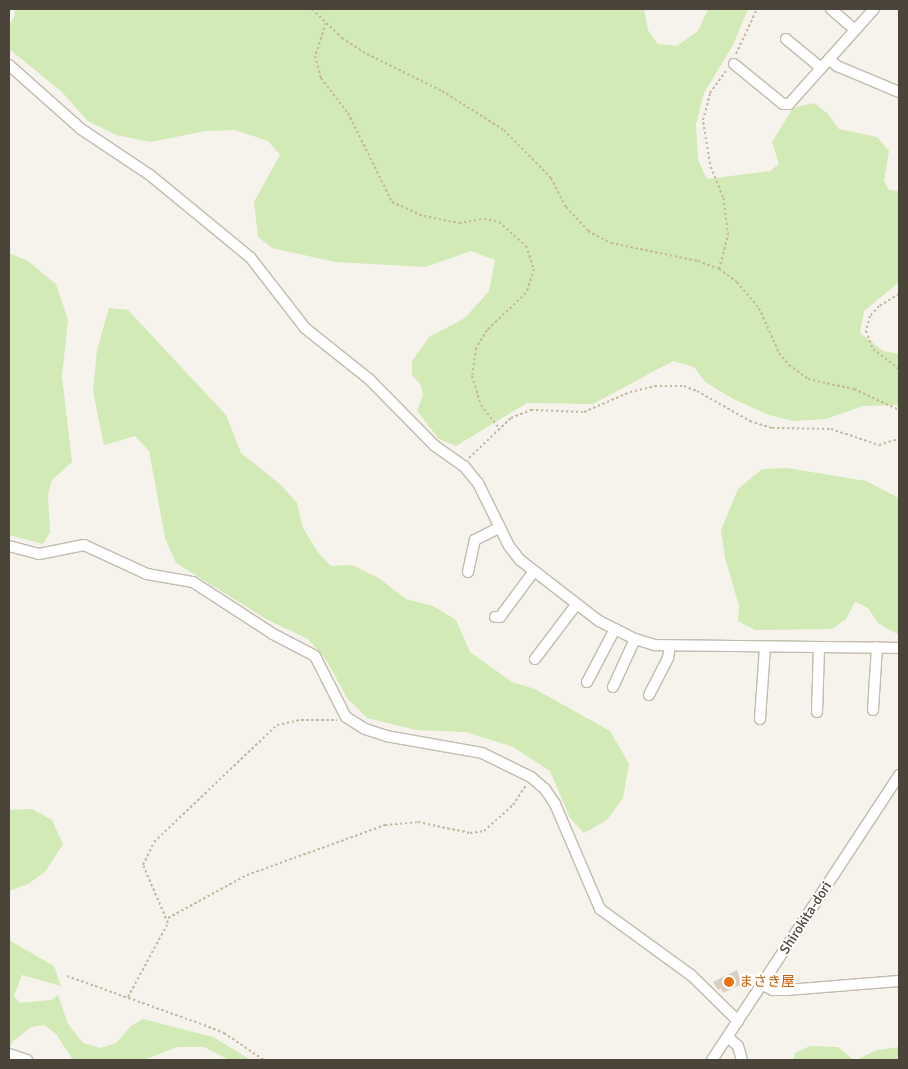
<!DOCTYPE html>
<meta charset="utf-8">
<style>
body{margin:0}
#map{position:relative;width:908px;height:1069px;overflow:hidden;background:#f6f3ec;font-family:Signika,"Noto Sans JP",sans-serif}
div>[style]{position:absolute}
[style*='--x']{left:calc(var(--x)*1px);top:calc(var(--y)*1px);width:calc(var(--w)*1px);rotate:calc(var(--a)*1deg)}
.green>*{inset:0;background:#d2eab5}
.building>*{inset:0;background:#d8cfc1}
.path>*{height:2px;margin-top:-1px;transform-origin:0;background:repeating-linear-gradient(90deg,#c4b79f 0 2.5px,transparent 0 5px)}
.roads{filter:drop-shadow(1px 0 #c2bbae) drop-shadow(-1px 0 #c2bbae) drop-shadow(0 1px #c2bbae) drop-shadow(0 -1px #c2bbae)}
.minor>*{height:10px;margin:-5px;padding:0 5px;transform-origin:5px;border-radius:5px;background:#fff}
.dots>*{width:14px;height:14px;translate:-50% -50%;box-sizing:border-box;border:2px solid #fff;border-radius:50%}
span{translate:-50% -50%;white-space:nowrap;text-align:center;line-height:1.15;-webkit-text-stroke:4px #fff;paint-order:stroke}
.street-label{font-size:14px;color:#4b4439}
.food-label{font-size:14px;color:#c56008}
.left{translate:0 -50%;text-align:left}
.frame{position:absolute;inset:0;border:10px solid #4b4439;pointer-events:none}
</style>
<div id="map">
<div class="green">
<i style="clip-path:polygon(14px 9px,644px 9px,648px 30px,658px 44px,677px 46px,698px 31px,708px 9px,748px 9px,733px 45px,704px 93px,696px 124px,698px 160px,707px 179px,770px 171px,779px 164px,772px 142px,793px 108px,814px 103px,827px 113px,839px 129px,877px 137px,889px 151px,884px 181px,889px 190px,899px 191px,899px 282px,864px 311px,860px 333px,883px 351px,899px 354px,899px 405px,863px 406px,826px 419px,793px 421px,769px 415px,733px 399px,705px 382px,694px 367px,673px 361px,593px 404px,527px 403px,456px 446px,439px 439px,417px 411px,423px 395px,420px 384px,412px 375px,412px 361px,429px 337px,465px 318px,489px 291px,495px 260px,471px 251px,425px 267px,335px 262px,272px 248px,258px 237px,254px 202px,280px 155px,268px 141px,235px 130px,206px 131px,150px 142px,116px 135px,88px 121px,61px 91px,9px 49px,9px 26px,15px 15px)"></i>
<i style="clip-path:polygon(9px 253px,28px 261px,56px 284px,68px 320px,62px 376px,72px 462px,52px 480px,48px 495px,50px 532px,43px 544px,9px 535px)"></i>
<i style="clip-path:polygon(109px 308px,128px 310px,226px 415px,241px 453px,280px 484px,297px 503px,303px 528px,319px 554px,331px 566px,352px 565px,380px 579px,406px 599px,433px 606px,456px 620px,470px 652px,512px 682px,535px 689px,610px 731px,629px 764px,623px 798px,607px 820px,584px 833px,570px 818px,550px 771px,513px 747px,466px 732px,416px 730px,367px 718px,347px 698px,327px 661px,308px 639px,268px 620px,176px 563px,165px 538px,149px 451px,135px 436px,104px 445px,93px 391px,97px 350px)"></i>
<i style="clip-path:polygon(787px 468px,866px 481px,899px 498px,899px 635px,878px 623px,868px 608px,855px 602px,846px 619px,832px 629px,755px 630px,738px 621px,739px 606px,725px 558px,721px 530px,738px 489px,762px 469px)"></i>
<i style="clip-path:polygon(32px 809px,52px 820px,63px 844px,45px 872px,28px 884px,9px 891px,9px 810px)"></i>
<i style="clip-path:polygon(9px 940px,54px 966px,61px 986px,22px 975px,14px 996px,20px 1003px,51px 1000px,58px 995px,68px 1024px,83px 1043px,101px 1048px,116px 1043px,131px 1026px,143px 1019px,213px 1037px,251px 1060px,229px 1060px,204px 1047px,177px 1047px,144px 1060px,73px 1060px,56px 1034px,44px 1025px,31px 1027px,12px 1042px,9px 1051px)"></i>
<i style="clip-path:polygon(810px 1046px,838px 1047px,854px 1060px,793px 1060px,795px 1053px)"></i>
<i style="clip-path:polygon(899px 1047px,899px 1060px,856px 1060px,877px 1050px)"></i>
</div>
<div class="building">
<i style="clip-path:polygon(737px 970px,742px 984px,723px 993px,721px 988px,718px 990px,713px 982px)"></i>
</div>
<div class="path">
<i style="--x:312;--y:9;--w:42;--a:44"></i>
<i style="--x:342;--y:38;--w:30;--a:33"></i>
<i style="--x:367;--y:54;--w:84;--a:26.3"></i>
<i style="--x:442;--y:91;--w:73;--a:32.2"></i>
<i style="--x:504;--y:130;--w:67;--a:45.6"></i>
<i style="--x:551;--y:178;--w:33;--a:63"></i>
<i style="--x:566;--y:207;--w:33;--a:47"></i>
<i style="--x:588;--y:231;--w:26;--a:28"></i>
<i style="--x:611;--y:243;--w:89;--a:11.7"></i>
<i style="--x:698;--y:261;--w:22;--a:21"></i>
<i style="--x:719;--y:269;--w:22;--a:36"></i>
<i style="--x:737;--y:282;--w:34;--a:50"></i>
<i style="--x:759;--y:308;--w:49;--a:66"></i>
<i style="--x:779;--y:353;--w:16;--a:50"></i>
<i style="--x:789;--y:365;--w:24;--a:36"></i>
<i style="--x:808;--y:379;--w:47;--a:12.3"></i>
<i style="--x:854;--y:389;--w:50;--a:25"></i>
<i style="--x:326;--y:23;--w:35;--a:108"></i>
<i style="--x:315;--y:56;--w:23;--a:75"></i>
<i style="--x:321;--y:78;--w:44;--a:52.4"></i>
<i style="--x:348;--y:113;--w:99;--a:63.7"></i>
<i style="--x:392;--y:202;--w:35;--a:24"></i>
<i style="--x:424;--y:216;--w:36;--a:11"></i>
<i style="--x:459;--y:223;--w:25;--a:-9"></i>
<i style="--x:484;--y:219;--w:15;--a:11"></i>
<i style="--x:499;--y:222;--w:36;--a:42"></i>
<i style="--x:526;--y:246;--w:24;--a:71"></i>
<i style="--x:534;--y:269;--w:25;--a:108"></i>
<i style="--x:526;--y:293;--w:54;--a:136.5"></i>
<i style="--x:487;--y:330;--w:21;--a:121"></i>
<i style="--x:476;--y:348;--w:28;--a:98"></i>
<i style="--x:472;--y:376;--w:30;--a:73"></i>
<i style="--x:481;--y:405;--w:29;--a:52"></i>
<i style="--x:736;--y:54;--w:50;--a:-65"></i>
<i style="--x:719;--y:269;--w:35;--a:-75"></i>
<i style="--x:728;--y:235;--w:38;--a:-97"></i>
<i style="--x:723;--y:197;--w:35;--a:-112"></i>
<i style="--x:710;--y:164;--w:45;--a:-99"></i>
<i style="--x:703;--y:120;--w:28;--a:-75"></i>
<i style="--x:710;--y:93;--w:27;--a:-54"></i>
<i style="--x:899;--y:294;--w:23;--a:149"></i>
<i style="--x:879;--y:306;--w:13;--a:132"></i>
<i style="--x:870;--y:316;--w:16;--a:105"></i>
<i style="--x:866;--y:331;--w:19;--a:69"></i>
<i style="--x:873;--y:349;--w:33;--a:38"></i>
<i style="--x:469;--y:458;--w:58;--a:-43.6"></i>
<i style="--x:511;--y:418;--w:22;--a:-22"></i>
<i style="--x:531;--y:410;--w:53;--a:2.2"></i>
<i style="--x:584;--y:412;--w:50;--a:-23.5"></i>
<i style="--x:630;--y:392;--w:26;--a:-13"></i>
<i style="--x:655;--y:386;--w:29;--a:0"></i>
<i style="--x:684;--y:386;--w:14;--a:21"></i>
<i style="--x:697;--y:391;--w:61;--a:29.5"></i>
<i style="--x:750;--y:421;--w:23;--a:18"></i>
<i style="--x:772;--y:428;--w:59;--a:1"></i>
<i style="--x:831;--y:429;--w:51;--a:18.4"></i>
<i style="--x:879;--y:445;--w:21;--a:-17"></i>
<i style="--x:168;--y:918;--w:90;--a:-28.6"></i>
<i style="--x:247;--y:875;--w:147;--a:-19.9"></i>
<i style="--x:385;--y:825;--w:33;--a:-5"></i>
<i style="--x:418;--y:822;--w:53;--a:11.9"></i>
<i style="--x:470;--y:833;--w:14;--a:-8"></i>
<i style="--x:484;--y:831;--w:39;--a:-42"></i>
<i style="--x:513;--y:805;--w:24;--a:-57"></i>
<i style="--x:67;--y:976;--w:145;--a:19.7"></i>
<i style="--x:204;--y:1025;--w:22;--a:22"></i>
<i style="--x:224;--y:1033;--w:48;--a:34"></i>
<i style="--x:128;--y:997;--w:84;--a:-61.6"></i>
<i style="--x:168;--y:923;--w:63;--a:-113.3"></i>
<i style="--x:143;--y:865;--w:25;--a:-64"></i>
<i style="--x:154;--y:842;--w:170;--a:-43.6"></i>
<i style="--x:277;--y:725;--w:25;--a:-12"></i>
<i style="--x:301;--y:720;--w:36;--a:0"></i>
</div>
<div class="roads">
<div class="minor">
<i style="--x:831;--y:9;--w:32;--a:41"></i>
<i style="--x:786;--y:39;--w:45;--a:39.6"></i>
<i style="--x:829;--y:59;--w:11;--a:41"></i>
<i style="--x:837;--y:66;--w:67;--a:22.8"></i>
<i style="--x:734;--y:64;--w:63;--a:39.2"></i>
<i style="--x:783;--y:104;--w:6;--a:0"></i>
<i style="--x:789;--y:104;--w:127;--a:-48.2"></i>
<i style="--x:9;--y:65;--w:96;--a:41.6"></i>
<i style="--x:81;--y:129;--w:83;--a:33.7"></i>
<i style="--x:150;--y:175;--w:129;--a:39.4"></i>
<i style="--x:250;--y:257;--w:90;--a:52.2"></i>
<i style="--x:305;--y:328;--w:82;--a:38.6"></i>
<i style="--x:369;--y:379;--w:94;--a:45.4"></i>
<i style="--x:435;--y:446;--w:35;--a:35"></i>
<i style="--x:464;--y:466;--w:22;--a:51"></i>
<i style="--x:478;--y:483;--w:70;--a:63.8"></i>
<i style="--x:509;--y:546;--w:18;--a:52"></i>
<i style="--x:520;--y:560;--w:100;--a:37.7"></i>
<i style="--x:599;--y:621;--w:40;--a:26.6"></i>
<i style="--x:635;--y:639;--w:21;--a:17"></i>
<i style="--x:655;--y:645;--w:244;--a:0.7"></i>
<i style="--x:9;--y:546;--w:31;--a:15"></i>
<i style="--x:39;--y:554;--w:46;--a:-11.3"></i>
<i style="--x:84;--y:545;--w:69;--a:24.7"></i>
<i style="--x:147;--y:574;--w:47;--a:9.9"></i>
<i style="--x:193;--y:582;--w:95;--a:33"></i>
<i style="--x:273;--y:634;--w:47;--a:27.6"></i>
<i style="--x:315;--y:656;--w:68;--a:63.1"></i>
<i style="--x:346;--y:717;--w:22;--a:32"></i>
<i style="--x:365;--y:729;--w:22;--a:18"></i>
<i style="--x:386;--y:736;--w:97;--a:10"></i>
<i style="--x:482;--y:753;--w:55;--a:26.1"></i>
<i style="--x:531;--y:777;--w:18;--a:41"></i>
<i style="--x:545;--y:789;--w:18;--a:56"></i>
<i style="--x:555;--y:804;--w:114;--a:66.8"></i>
<i style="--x:600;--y:909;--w:112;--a:36"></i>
<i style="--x:691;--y:975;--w:66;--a:44.4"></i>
<i style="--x:468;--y:572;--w:33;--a:-78"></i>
<i style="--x:475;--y:540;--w:28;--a:-27"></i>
<i style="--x:495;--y:617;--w:5;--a:0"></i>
<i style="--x:500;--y:617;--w:57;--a:-53.5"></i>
<i style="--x:535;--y:659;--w:68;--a:-52.8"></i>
<i style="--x:587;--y:682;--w:60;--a:-62.2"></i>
<i style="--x:613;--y:687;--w:53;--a:-65.4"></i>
<i style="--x:649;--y:695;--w:42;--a:-62.8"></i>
<i style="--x:668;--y:658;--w:12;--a:-81"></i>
<i style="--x:873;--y:710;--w:63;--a:-86.4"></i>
<i style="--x:817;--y:712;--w:64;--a:-88.2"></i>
<i style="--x:760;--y:719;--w:72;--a:-86"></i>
<i style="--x:763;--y:985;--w:11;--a:27"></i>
<i style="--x:773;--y:990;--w:14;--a:0"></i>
<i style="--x:787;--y:990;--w:112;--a:-4.6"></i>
<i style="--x:728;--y:1037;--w:13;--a:42"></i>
<i style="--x:738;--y:1046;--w:15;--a:74"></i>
<i style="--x:9;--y:1054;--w:19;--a:18"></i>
<i style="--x:712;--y:1060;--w:341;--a:-56.7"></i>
</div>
</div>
<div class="dots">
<i style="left:729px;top:982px;background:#e8710a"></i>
</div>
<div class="street-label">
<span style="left:806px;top:918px;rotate:-57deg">Shirokita-dori</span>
</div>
<div class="food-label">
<span class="left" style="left:739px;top:982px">まさき屋</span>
</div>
<div class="frame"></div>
</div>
